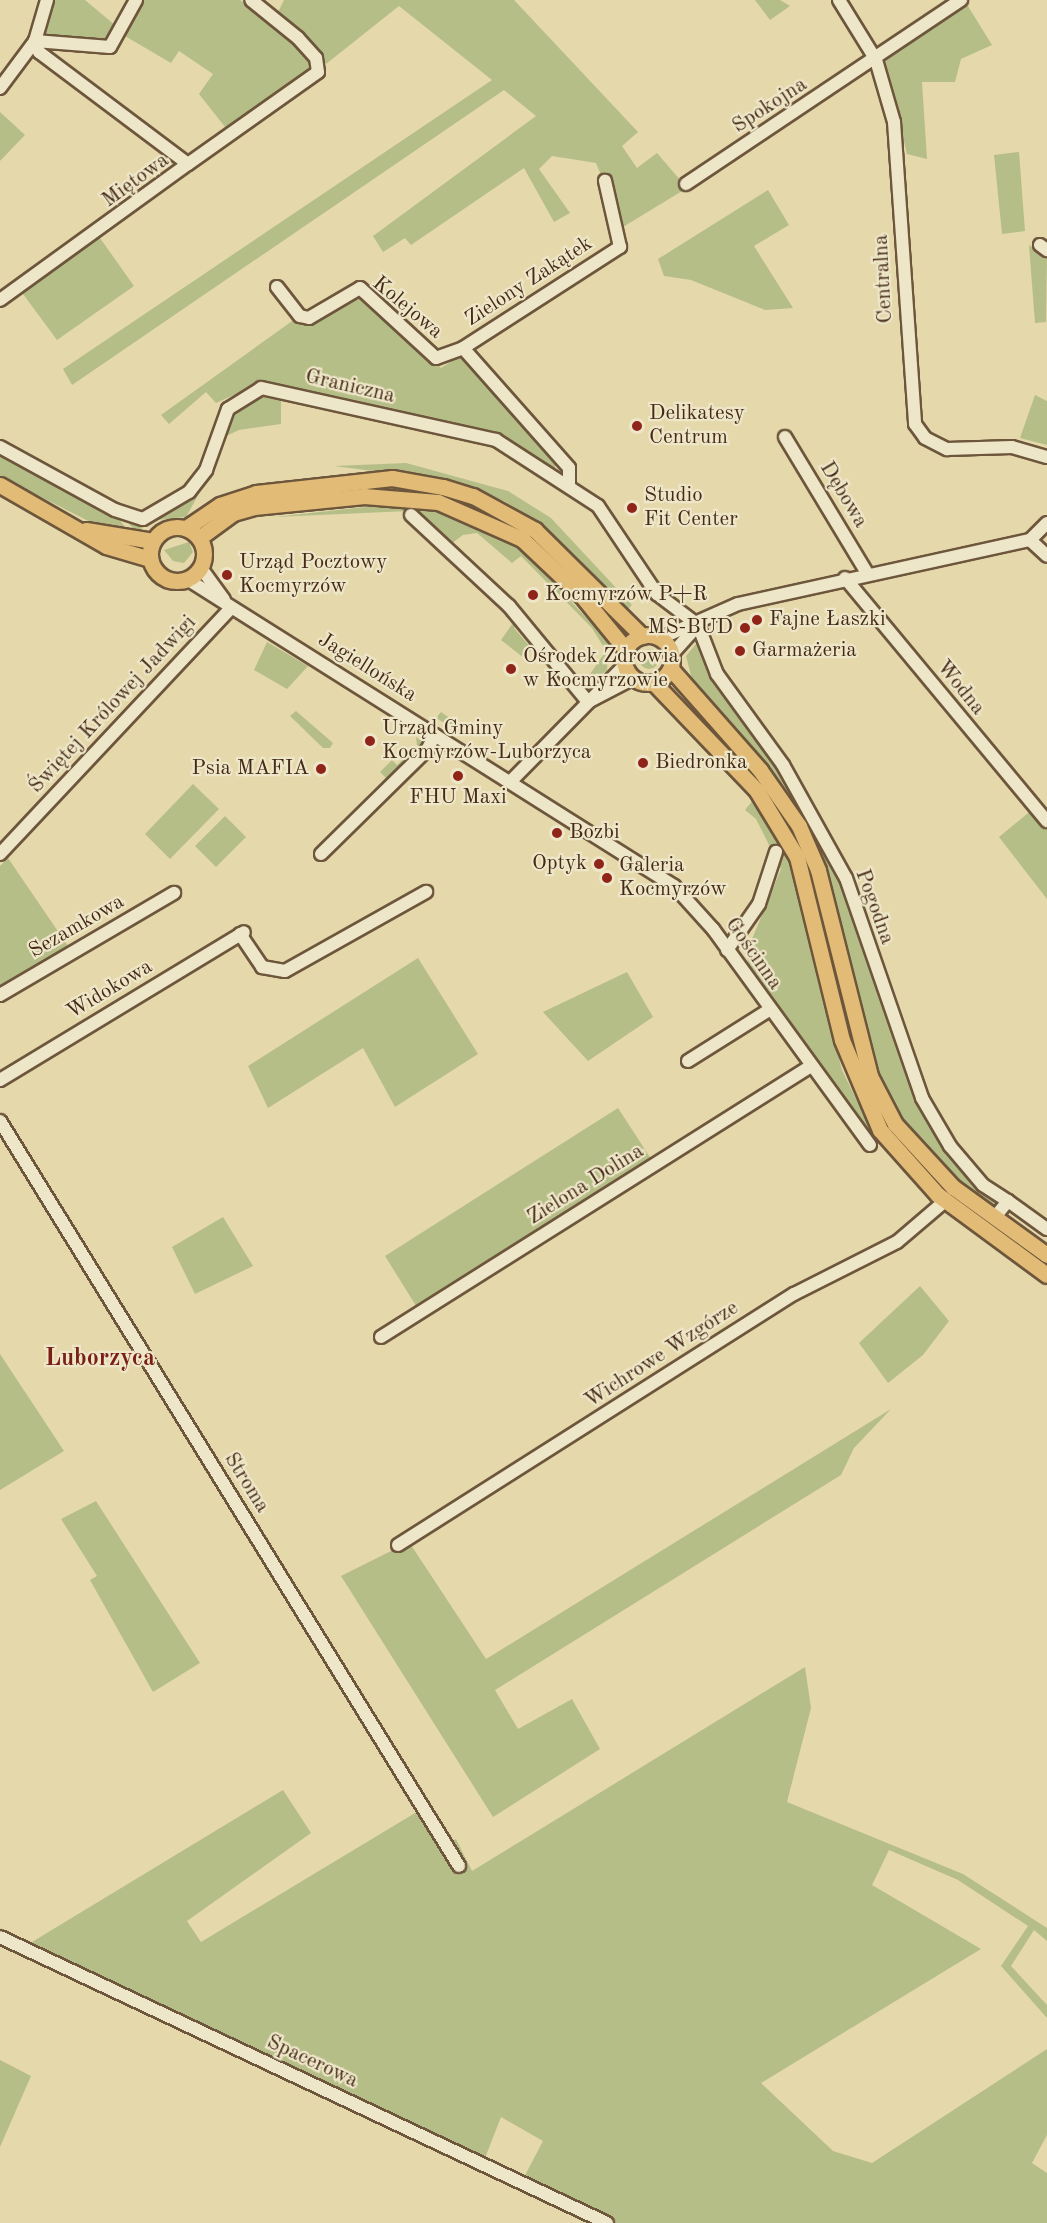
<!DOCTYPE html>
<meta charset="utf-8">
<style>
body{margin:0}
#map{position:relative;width:1047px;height:2223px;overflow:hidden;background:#e5d8ab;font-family:"Old Standard TT",serif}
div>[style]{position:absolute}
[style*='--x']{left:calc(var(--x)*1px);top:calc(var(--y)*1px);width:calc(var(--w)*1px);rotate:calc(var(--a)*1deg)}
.green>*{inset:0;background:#b6be88}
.round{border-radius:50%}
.roads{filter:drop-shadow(2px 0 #6d563c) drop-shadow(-2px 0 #6d563c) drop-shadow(0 2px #6d563c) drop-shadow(0 -2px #6d563c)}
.minor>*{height:12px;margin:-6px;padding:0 6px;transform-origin:6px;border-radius:6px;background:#eee6c8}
.major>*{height:15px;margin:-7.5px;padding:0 7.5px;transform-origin:7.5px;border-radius:7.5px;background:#e2bc76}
.major>.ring{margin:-7.5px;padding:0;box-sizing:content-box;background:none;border:15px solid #e2bc76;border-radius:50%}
.dots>*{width:16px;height:16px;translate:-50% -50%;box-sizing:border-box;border:3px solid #eee6c8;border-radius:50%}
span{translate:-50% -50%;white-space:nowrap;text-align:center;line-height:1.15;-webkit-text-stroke:4.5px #eee6c8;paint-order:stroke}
.street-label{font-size:21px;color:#452a17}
.poi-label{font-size:21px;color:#452a17}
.left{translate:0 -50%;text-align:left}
.right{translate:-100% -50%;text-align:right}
.quarter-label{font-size:24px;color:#7a1f14;font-weight:700}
</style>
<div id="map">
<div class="green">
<i style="clip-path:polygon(54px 0,85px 0,116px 26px,110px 42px,100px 46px,40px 35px)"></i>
<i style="clip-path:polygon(142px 0,240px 0,269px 19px,313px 65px,229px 132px,199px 94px,213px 74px,179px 51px,171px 63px,125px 36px)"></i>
<i style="clip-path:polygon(284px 0,514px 0,638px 132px,622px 146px,637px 168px,657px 153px,687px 188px,623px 227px,596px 163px,552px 156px,539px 169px,570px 213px,554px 222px,524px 168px,411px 245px,405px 238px,383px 252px,373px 236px,536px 116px,504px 90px,72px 385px,63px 369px,492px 80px,399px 6px,326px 64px,278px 12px)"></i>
<i style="clip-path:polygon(755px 0,780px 0,790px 6px,770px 20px)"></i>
<i style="clip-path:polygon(966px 3px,992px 45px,961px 59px,955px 82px,922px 82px,927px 159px,907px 154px,885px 61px)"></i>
<i style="clip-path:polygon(0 112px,25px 135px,0 161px)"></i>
<i style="clip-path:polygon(1019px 152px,1025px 231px,1002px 234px,994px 155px)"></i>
<i style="clip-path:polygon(768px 190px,789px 225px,754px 246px,793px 308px,765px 310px,691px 280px,664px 276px,658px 259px)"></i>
<i style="clip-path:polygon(95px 231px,134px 286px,57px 340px,20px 290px)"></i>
<i style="clip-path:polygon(1029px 245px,1047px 256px,1046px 322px,1035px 323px)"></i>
<i style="clip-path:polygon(355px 295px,441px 368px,463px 354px,556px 464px,554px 471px,498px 437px,265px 381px,216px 403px,206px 392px,169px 424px,161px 415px,295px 319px,304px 325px)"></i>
<i style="clip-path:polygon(266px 393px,281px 396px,281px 424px,239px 430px,222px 438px,236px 407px)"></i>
<i style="clip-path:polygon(1035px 395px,1047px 401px,1047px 445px,1020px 438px)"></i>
<i style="clip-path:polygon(0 453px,117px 517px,131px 534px,102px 528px,0 476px)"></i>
<i style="clip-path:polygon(406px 463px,508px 491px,551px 518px,632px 605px,626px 611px,545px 526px,504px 501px,452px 481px,334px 466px)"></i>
<i style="clip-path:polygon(200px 492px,186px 517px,157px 520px,135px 532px,128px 522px,171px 512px)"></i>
<i style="clip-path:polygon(392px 504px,453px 515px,522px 549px,609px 642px,607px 670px,592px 683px,588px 677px,606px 651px,592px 628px,521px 556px,512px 563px,477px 533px,463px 535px,451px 544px,409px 511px,274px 517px)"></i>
<i style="clip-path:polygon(189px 542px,193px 552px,184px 563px,173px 561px,164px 550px)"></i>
<i style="clip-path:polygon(510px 615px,519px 622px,514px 628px,532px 649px,524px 658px,501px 640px,513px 623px,505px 616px)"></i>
<i style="clip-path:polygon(699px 640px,714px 675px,780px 766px,844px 880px,920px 1098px,998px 1198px,991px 1208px,915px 1139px,885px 1093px,871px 1058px,820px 852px,787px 791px,693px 683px,686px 656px)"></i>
<i style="clip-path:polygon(267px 642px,308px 666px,287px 689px,254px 670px)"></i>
<i class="round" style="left:639px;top:649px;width:20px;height:20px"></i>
<i style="clip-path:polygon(296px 711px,333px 743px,330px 748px,323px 748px,290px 716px)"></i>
<i style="clip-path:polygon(441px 712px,470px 732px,467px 736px,436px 718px)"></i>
<i style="clip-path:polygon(416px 737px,425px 744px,378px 795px,374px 791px,386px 778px,380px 772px,392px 760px,397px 765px,417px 746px)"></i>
<i style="clip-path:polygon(193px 784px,219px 809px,170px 859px,145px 834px)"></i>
<i style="clip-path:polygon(753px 800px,791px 867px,842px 1070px,877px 1142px,748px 965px,747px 951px,781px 869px,756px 819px,745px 810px)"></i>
<i style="clip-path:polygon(1033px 809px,1047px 825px,1047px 899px,999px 837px)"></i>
<i style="clip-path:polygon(225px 816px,246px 837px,216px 867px,195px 846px)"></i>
<i style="clip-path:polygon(8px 858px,70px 949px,0 989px,0 866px)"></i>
<i style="clip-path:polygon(418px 958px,478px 1054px,395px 1107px,363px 1048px,268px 1108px,248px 1066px)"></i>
<i style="clip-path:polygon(627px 972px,653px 1017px,588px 1061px,543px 1012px)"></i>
<i style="clip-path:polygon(618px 1108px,655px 1165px,418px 1309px,385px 1256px)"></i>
<i style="clip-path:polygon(223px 1217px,253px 1266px,195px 1294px,172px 1247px)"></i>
<i style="clip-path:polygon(920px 1286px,949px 1321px,923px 1355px,888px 1383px,859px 1343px)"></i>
<i style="clip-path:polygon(0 1354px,64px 1451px,0 1490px)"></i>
<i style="clip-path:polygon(891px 1409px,854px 1448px,841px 1475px,495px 1690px,518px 1729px,572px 1699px,600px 1749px,493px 1817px,341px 1576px,409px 1542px,486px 1659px)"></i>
<i style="clip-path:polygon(96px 1501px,200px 1663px,153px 1692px,90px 1580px,97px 1576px,61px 1519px)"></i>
<i style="clip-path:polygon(805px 1667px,811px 1708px,787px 1802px,963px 1874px,1047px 1928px,1047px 1941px,1034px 1930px,1011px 1966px,1047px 2005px,1047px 2018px,1001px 1966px,1028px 1926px,958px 1880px,889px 1850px,872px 1885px,981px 1949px,761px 2083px,833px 2151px,872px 2163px,1047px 2049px,1047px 2135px,1032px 2163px,1047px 2173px,1047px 2223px,614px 2223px,523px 2179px,543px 2141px,501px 2117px,485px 2158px,27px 1945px,283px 1790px,311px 1833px,187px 1921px,201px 1942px,425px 1807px,448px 1844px,456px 1839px,472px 1871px)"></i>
<i style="clip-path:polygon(0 2060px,31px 2076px,0 2147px)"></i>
</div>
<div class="roads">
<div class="minor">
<i style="--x:839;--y:0;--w:70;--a:58.3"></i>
<i style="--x:876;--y:60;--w:65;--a:73.8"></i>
<i style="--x:894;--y:122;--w:303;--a:86"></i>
<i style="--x:915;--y:424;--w:17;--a:54"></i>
<i style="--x:925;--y:438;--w:25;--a:27"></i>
<i style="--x:947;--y:449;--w:65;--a:-1.8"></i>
<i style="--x:1012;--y:447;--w:36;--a:16"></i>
<i style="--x:0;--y:88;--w:59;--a:-53.3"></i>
<i style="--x:35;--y:41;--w:43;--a:-73.7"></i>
<i style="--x:188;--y:164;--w:159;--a:-35.3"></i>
<i style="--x:318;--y:72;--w:14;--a:-98"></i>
<i style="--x:316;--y:58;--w:27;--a:-132"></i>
<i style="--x:298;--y:38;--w:60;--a:-141"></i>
<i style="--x:686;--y:184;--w:331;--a:-33.8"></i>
<i style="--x:1040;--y:245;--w:9;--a:36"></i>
<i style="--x:277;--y:287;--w:37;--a:52"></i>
<i style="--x:300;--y:316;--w:9;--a:13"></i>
<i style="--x:309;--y:318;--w:59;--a:-30.5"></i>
<i style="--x:360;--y:288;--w:103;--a:42.6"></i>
<i style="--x:436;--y:358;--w:29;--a:-20"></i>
<i style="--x:463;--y:348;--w:160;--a:48.5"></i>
<i style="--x:569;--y:468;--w:16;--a:90"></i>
<i style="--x:0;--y:300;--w:232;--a:-35.9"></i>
<i style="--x:188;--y:164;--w:186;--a:-143.1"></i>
<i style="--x:39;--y:52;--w:12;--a:-110"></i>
<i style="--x:35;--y:41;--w:75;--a:4.6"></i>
<i style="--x:110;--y:47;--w:54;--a:-61"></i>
<i style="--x:463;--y:348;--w:187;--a:-32.8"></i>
<i style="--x:620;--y:247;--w:68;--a:-102.8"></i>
<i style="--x:785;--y:437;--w:159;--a:58.9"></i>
<i style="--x:0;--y:447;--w:131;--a:28.7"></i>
<i style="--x:115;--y:510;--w:29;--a:18"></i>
<i style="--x:143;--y:519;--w:53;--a:-30.4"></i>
<i style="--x:189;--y:492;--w:28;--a:-52"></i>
<i style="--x:206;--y:470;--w:65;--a:-70.2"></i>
<i style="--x:228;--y:409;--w:39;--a:-32"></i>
<i style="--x:261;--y:388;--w:241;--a:12.5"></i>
<i style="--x:496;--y:440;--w:121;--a:32.9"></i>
<i style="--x:598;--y:506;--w:106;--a:56.2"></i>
<i style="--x:657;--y:594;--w:51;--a:37.1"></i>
<i style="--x:411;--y:515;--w:134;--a:42.9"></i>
<i style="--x:509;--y:606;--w:124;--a:50.5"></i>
<i style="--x:1030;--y:540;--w:23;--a:43"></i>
<i style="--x:201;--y:568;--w:39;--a:54"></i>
<i style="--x:845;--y:578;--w:316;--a:50.3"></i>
<i style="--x:187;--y:579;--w:576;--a:32.23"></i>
<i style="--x:674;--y:886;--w:58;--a:47.8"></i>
<i style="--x:713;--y:929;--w:267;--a:54"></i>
<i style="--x:698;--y:625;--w:53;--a:68.8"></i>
<i style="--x:717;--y:674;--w:112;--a:54"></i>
<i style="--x:783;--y:765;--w:129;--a:60.9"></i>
<i style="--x:846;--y:878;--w:233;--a:70.9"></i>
<i style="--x:922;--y:1098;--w:56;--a:59.7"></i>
<i style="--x:950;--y:1146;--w:51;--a:49.8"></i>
<i style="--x:983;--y:1185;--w:30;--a:33"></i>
<i style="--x:1008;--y:1201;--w:22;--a:129"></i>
<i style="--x:661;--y:638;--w:84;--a:-23.8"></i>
<i style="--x:738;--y:604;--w:299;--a:-12.4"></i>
<i style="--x:1030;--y:540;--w:24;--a:-45"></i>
<i style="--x:672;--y:654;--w:39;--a:-48"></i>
<i style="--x:588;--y:702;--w:52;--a:-27.6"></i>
<i style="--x:511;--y:781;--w:163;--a:-45.5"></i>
<i style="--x:0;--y:854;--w:336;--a:-46.8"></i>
<i style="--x:321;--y:854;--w:148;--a:-44.5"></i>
<i style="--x:427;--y:750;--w:17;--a:-62"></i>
<i style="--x:240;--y:934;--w:40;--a:56"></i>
<i style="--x:262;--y:967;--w:23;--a:10"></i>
<i style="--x:285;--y:971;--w:162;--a:-29.3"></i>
<i style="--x:727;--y:950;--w:56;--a:-55.2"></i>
<i style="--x:759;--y:904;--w:55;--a:-71.9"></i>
<i style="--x:0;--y:995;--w:202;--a:-30.4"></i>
<i style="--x:688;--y:1061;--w:96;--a:-32.2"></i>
<i style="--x:0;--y:1080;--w:285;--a:-31.2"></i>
<i style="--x:0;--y:1121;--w:875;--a:58.36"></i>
<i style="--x:1008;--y:1201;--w:48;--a:35.7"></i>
<i style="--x:381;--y:1337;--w:508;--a:-32.22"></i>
<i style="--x:398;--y:1545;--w:469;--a:-32.4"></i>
<i style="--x:794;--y:1294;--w:115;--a:-26.8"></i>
<i style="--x:897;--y:1242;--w:63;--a:-40.5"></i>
<i style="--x:0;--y:1937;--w:671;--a:25.23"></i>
</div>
<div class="major">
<i style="--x:0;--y:485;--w:122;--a:29.9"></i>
<i style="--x:106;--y:546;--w:46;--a:16.5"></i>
<i class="ring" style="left:150px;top:527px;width:39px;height:39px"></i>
<i style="--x:186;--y:528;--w:41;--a:-34.1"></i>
<i style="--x:220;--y:505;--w:38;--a:-18"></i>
<i style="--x:256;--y:493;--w:137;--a:-6.3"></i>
<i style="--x:392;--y:478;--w:52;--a:10"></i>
<i style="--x:443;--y:487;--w:31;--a:17"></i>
<i style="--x:473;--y:496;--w:71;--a:28.7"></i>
<i style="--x:535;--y:530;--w:151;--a:44.7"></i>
<i style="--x:86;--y:530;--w:68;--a:9.3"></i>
<i style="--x:199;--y:538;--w:42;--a:-36.3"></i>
<i style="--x:233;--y:513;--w:22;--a:-16"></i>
<i style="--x:254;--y:507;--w:111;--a:-5.7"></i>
<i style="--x:364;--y:496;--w:74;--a:4.6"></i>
<i style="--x:438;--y:502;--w:92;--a:23.8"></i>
<i style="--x:522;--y:539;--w:83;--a:43.5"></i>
<i style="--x:582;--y:596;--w:70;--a:50.8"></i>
<i class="ring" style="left:624px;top:635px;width:33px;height:33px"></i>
<i style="--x:671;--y:669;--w:135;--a:48.6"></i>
<i style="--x:760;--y:770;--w:68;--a:55.1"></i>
<i style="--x:799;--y:826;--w:48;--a:66.6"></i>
<i style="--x:818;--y:870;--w:212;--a:75.8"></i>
<i style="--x:870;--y:1076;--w:54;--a:62.5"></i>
<i style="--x:895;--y:1124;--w:86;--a:47.4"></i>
<i style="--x:953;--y:1187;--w:116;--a:35.9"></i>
<i style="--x:653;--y:682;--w:151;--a:46.3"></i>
<i style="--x:757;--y:791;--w:77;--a:58.8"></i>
<i style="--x:797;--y:857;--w:188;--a:76.2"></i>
<i style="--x:842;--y:1040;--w:98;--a:67.1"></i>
<i style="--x:880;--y:1130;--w:87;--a:48.3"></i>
<i style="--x:938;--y:1195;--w:135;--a:36.3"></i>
</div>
</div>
<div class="dots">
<i style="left:637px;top:426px;background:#8f2418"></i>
<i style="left:632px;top:508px;background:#8f2418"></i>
<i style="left:227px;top:575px;background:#8f2418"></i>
<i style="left:533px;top:595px;background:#8f2418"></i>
<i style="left:757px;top:620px;background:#8f2418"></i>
<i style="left:745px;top:628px;background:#8f2418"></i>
<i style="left:740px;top:651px;background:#8f2418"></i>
<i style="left:511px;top:669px;background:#8f2418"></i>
<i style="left:370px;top:741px;background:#8f2418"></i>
<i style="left:643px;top:763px;background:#8f2418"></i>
<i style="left:321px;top:769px;background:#8f2418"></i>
<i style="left:458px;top:776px;background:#8f2418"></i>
<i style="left:557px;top:833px;background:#8f2418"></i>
<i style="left:599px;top:864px;background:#8f2418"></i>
<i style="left:607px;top:878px;background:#8f2418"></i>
</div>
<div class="street-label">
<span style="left:770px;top:106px;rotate:-33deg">Spokojna</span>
<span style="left:136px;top:181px;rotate:-36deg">Miętowa</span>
<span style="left:884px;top:279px;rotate:-93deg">Centralna</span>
<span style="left:529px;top:282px;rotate:-33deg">Zielony Zakątek</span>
<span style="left:407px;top:308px;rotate:40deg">Kolejowa</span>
<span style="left:350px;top:387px;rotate:13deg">Graniczna</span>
<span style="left:843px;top:495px;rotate:59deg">Dębowa</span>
<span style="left:367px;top:668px;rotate:32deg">Jagiellońska</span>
<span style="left:960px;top:688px;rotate:51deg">Wodna</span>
<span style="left:113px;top:705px;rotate:-47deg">Świętej Królowej Jadwigi</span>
<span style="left:874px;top:907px;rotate:70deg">Pogodna</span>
<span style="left:77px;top:927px;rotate:-30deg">Sezamkowa</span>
<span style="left:753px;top:954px;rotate:55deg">Gościnna</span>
<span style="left:110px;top:990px;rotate:-31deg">Widokowa</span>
<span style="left:586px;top:1185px;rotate:-32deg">Zielona Dolina</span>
<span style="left:662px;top:1355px;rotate:-33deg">Wichrowe Wzgórze</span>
<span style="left:246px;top:1483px;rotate:58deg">Stroma</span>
<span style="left:312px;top:2062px;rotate:25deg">Spacerowa</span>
</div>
<div class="poi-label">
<span class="left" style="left:649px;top:426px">Delikatesy<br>Centrum</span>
<span class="left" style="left:644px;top:508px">Studio<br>Fit Center</span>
<span class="left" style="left:239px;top:575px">Urząd Pocztowy<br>Kocmyrzów</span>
<span class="left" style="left:545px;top:595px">Kocmyrzów P+R</span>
<span class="left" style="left:769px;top:620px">Fajne Łaszki</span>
<span class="right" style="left:733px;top:628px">MS-BUD</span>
<span class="left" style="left:752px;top:651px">Garmażeria</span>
<span class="left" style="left:523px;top:669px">Ośrodek Zdrowia<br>w Kocmyrzowie</span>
<span class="left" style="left:382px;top:741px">Urząd Gminy<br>Kocmyrzów-Luborzyca</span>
<span class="left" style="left:655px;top:763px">Biedronka</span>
<span class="right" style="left:309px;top:769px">Psia MAFIA</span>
<span style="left:458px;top:798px">FHU Maxi</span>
<span class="left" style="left:569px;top:833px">Bozbi</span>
<span class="right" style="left:587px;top:864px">Optyk</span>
<span class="left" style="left:619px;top:878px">Galeria<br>Kocmyrzów</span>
</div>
<div class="quarter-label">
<span style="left:100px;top:1360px">Luborzyca</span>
</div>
</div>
